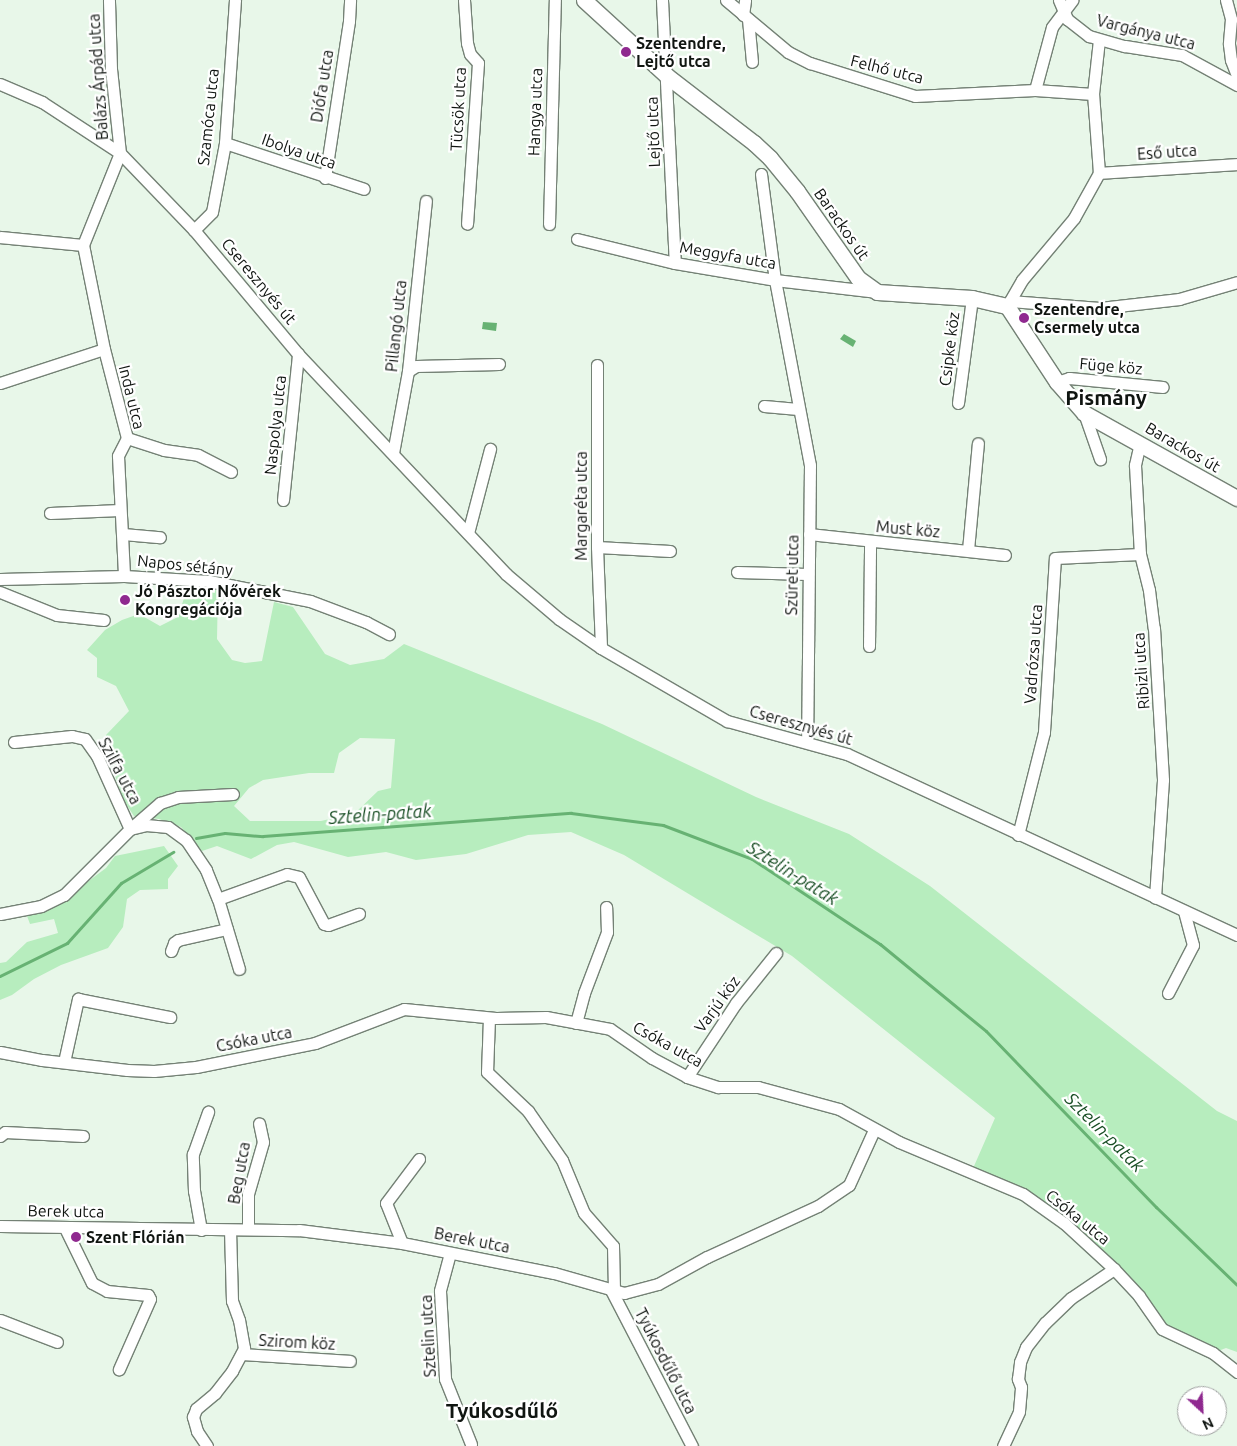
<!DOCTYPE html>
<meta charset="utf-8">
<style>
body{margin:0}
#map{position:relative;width:1237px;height:1446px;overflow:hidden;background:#e8f7e9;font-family:Ubuntu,sans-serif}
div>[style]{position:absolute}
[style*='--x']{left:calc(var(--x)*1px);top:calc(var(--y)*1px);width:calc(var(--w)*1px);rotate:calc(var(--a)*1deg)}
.green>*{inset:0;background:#b7edbe}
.water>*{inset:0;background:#67b273}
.stream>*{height:3px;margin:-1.5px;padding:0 1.5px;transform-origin:1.5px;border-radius:1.5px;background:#67b273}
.roads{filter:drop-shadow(1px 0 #748175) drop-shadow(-1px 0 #748175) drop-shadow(0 1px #748175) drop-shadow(0 -1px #748175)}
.minor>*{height:11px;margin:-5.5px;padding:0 5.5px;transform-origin:5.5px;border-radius:5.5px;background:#fff}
.tertiary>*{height:15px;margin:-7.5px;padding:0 7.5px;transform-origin:7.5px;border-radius:7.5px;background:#fff}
.dots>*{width:14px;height:14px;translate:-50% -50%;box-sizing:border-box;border:2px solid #fff;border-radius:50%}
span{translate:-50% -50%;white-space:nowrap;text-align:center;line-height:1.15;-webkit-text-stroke:4.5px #fff;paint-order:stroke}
.street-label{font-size:16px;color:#101511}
.poi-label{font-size:16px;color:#101511;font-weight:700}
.left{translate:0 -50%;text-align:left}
.water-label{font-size:18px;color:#184e24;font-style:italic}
.district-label{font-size:21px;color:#101511;font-weight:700}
.north{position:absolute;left:1177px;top:1386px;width:50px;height:50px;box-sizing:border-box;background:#fff;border:1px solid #9fa1a0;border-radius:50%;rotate:155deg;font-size:14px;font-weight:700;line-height:20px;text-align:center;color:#101511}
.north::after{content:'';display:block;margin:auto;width:18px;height:22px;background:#8f298f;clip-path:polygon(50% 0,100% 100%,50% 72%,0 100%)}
</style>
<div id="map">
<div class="green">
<i style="clip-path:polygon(evenodd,192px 588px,218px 588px,217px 639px,232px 660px,245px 663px,262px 661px,274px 602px,293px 607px,325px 654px,350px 665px,384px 659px,404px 644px,602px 724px,756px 797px,849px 834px,930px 886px,1217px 1111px,1237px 1121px,1237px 1352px,1226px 1348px,1213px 1353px,1174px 1336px,1139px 1296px,1023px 1194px,971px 1173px,995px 1118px,792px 956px,624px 855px,571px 832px,528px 835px,466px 854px,416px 860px,386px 852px,348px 857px,294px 842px,277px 845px,251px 859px,217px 846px,202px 851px,181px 827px,159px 819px,134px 816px,124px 801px,109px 759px,106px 735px,129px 711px,116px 686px,97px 677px,97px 658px,87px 650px,105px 630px,122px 620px,139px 614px,160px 626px,178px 617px,185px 595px,192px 588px,360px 738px,395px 739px,391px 788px,378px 791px,355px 813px,321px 821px,250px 821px,234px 806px,249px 788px,263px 780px,309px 773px,334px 773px,339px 753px,360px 738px)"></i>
<i style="clip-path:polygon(164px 846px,178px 866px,168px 879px,168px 889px,140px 890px,127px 899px,123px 927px,108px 948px,61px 965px,34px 979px,12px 995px,0 1000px,0 963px,6px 962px,27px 942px,58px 933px,54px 919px,30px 924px,27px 916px,58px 904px,106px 868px,115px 856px)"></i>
</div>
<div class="water">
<i style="clip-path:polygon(483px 322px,497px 323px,496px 331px,482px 329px)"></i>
<i style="clip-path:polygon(844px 334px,856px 341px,853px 347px,840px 339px)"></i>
</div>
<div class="stream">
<i style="--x:196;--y:838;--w:29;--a:-10"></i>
<i style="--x:225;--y:833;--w:38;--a:5"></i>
<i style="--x:263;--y:836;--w:309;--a:-4.3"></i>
<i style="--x:571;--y:813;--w:93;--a:7.4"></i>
<i style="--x:663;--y:825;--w:95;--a:20.9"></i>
<i style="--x:752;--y:859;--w:154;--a:33.6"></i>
<i style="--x:880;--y:944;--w:137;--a:39.4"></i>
<i style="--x:986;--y:1031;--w:245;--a:46"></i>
<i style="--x:1156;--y:1207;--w:112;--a:43.9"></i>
<i style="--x:0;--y:976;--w:75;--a:-26.2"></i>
<i style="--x:67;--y:943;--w:81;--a:-48"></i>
<i style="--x:121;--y:883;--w:61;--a:-30.8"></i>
</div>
<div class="roads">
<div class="minor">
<i style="--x:464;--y:0;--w:43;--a:86"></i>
<i style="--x:467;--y:43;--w:11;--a:75"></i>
<i style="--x:470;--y:54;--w:12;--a:48"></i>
<i style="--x:478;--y:63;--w:161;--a:93.9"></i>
<i style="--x:662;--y:0;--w:263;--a:87.2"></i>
<i style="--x:726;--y:0;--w:81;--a:40"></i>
<i style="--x:788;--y:52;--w:25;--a:27"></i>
<i style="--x:810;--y:63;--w:110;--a:17.4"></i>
<i style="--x:915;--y:96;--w:120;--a:-2.9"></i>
<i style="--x:1035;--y:90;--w:58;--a:3.9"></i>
<i style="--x:1059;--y:0;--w:21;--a:67"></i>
<i style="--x:1067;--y:19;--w:28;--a:38"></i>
<i style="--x:1089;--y:36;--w:37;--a:16"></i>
<i style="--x:1125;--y:46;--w:58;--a:9"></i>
<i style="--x:1182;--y:55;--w:63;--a:28.6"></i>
<i style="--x:1226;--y:0;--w:20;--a:75"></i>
<i style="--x:1231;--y:19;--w:25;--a:95"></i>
<i style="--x:1229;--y:44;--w:16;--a:83"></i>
<i style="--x:1231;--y:60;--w:17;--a:69"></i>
<i style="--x:743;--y:15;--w:15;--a:-82"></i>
<i style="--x:748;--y:19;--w:43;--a:84.7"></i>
<i style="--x:0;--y:84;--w:46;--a:23.2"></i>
<i style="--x:42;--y:102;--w:93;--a:33.2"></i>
<i style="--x:120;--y:153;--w:107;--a:46.1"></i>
<i style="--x:194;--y:230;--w:162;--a:50"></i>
<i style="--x:298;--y:354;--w:303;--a:46.6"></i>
<i style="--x:506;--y:574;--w:70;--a:40.3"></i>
<i style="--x:559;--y:619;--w:51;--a:34.6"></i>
<i style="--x:601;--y:648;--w:146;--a:30.1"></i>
<i style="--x:727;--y:721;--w:124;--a:15.4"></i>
<i style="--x:847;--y:754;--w:430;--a:24.9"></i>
<i style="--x:1035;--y:90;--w:65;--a:-74.9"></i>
<i style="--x:1052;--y:27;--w:34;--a:-53"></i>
<i style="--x:225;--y:143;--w:146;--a:18.3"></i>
<i style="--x:1099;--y:173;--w:138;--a:-3.7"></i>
<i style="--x:761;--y:174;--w:107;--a:82.5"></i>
<i style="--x:775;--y:280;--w:188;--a:79.3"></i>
<i style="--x:810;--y:465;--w:277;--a:90.6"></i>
<i style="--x:325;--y:178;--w:159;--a:-81.3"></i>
<i style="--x:349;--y:21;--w:21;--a:-87"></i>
<i style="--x:549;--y:224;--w:224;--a:-88.5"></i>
<i style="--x:194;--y:230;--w:25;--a:-45"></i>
<i style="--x:212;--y:212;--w:70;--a:-79.3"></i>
<i style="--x:225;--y:143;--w:143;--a:-86"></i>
<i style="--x:0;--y:237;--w:83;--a:5.5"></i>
<i style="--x:577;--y:239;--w:101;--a:13.8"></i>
<i style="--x:675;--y:263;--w:101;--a:9.6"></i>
<i style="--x:775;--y:280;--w:103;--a:6.7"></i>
<i style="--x:1010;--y:301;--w:90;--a:4.4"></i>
<i style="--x:1100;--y:308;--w:80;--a:-6.5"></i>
<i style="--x:1179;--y:299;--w:60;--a:-16.3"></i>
<i style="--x:1007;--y:306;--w:30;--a:-60"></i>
<i style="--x:1022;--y:280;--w:81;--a:-50"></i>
<i style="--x:1074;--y:218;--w:51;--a:-60.9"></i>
<i style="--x:1099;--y:173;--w:79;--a:-94.3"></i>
<i style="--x:1093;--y:94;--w:54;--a:-83.7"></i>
<i style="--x:104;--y:349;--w:92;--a:75.5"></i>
<i style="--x:127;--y:438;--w:20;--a:117"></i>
<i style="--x:118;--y:456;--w:120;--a:87.1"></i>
<i style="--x:597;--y:365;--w:182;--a:90"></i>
<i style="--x:597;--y:547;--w:101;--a:87.7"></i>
<i style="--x:408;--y:371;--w:9;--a:-32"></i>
<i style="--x:416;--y:366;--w:83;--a:-1.4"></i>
<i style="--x:1057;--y:382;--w:13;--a:-18"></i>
<i style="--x:1069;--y:378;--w:94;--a:5.5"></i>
<i style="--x:0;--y:383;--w:109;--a:-18.1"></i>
<i style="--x:104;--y:349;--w:106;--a:-101.4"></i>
<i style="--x:83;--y:245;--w:99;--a:-68.1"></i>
<i style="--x:120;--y:153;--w:84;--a:-96.1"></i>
<i style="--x:111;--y:69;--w:69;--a:-91.7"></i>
<i style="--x:958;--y:403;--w:106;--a:-82.4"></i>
<i style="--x:764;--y:406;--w:34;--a:5"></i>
<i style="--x:1084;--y:413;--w:49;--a:70.8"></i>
<i style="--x:127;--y:438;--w:39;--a:18"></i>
<i style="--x:164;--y:450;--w:34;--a:8"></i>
<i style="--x:198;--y:455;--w:37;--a:27"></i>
<i style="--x:1140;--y:443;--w:23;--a:103"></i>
<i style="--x:1135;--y:465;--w:89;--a:86.8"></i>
<i style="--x:1140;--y:554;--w:37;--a:76"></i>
<i style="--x:1149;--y:590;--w:38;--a:83"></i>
<i style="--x:1154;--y:628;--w:152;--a:86.6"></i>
<i style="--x:1163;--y:780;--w:118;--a:93.9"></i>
<i style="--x:393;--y:453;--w:83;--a:-79.6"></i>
<i style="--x:408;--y:371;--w:171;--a:-84"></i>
<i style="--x:283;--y:500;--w:147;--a:-84.1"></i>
<i style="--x:50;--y:513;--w:70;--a:-2.5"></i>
<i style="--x:468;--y:533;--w:87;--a:-75.3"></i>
<i style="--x:123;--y:534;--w:37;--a:5"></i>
<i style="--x:809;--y:534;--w:197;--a:6.1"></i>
<i style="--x:597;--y:547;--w:73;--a:3.1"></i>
<i style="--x:968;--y:550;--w:107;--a:-84.7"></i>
<i style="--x:737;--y:572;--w:70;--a:1.6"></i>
<i style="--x:0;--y:579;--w:124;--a:-1.4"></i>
<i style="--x:124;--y:576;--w:85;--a:3.4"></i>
<i style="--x:209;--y:581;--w:103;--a:11.2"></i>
<i style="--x:310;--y:601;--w:60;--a:20.6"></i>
<i style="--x:366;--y:622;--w:26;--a:28"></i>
<i style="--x:0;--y:592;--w:61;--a:22"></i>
<i style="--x:57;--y:615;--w:47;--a:6.1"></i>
<i style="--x:869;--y:646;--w:104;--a:-89.4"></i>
<i style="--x:14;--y:742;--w:58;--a:-5.9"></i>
<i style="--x:72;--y:736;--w:13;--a:13"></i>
<i style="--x:85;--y:739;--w:21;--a:55"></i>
<i style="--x:97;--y:756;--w:80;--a:65.7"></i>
<i style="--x:130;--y:829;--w:40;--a:-41"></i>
<i style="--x:160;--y:803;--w:19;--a:-18"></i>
<i style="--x:178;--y:797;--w:55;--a:-3.1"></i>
<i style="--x:1018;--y:835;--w:106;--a:-75.8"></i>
<i style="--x:1044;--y:732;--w:174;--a:-86.4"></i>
<i style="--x:1055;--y:558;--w:85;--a:-2.7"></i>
<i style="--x:218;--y:899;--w:73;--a:73.3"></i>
<i style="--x:0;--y:914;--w:42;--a:-11"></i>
<i style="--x:41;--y:906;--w:25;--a:-26"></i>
<i style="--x:64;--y:895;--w:93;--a:-45"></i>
<i style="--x:130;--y:829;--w:16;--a:-14"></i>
<i style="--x:146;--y:825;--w:22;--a:5"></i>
<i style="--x:168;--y:827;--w:22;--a:36"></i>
<i style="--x:186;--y:840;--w:36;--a:56"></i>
<i style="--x:206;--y:870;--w:31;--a:68"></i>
<i style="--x:218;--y:899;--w:73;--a:-19.9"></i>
<i style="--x:287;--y:874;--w:12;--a:14"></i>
<i style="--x:299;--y:877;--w:53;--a:62"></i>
<i style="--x:324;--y:924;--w:4;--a:14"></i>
<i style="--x:328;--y:925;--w:33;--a:-20"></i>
<i style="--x:171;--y:951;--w:9;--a:-69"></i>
<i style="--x:174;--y:943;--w:5;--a:-37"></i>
<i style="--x:178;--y:940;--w:50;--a:-12.7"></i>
<i style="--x:1168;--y:993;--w:54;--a:-62.5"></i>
<i style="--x:1193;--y:945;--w:34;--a:-105"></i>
<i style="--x:489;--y:1018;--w:54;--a:92.1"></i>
<i style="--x:487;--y:1072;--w:57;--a:43.6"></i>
<i style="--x:528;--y:1111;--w:60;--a:55.2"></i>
<i style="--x:562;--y:1160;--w:57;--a:67.5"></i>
<i style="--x:584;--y:1213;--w:44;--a:48.7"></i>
<i style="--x:613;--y:1246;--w:45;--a:88.7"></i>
<i style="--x:576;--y:1023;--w:31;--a:-75"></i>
<i style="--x:584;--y:993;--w:65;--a:-69.3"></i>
<i style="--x:607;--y:932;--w:25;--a:-92"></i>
<i style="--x:0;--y:1052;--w:43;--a:10.8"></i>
<i style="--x:42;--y:1060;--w:86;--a:6.7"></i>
<i style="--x:127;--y:1070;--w:27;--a:2"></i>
<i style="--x:154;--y:1071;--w:42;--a:-5.4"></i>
<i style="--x:196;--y:1067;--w:121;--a:-11.4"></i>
<i style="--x:315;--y:1043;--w:95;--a:-20.9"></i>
<i style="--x:404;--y:1009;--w:92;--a:5.6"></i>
<i style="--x:496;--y:1018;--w:50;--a:-1.1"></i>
<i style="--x:546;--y:1017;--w:65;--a:10.6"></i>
<i style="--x:610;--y:1029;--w:51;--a:34.6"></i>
<i style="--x:652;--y:1058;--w:40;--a:28"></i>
<i style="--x:687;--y:1077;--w:33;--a:18"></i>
<i style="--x:718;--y:1087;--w:40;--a:0"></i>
<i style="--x:758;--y:1087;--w:84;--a:15.2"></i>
<i style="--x:839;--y:1109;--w:68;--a:28.8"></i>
<i style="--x:899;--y:1142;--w:134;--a:22.8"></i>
<i style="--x:1023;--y:1194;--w:50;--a:35.3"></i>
<i style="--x:1064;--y:1223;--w:68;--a:42.6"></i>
<i style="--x:1114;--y:1269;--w:37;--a:47"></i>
<i style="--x:1139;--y:1296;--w:40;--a:55.1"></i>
<i style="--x:1162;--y:1329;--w:56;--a:25.2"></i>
<i style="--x:1213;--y:1353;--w:31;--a:38"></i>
<i style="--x:64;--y:1062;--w:65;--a:-77.5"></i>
<i style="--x:78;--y:999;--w:94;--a:11.1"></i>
<i style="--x:687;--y:1077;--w:89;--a:-56.5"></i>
<i style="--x:736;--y:1003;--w:64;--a:-51.3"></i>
<i style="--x:0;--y:1136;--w:6;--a:-39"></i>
<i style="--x:5;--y:1132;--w:78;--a:2.9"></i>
<i style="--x:0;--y:1226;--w:299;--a:0.8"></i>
<i style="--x:299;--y:1230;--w:104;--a:7.2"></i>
<i style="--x:402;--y:1243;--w:155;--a:11.2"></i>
<i style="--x:554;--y:1273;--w:73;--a:15.9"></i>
<i style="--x:624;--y:1293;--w:35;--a:-15"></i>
<i style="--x:658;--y:1284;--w:56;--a:-28.9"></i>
<i style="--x:707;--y:1257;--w:122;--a:-24.7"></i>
<i style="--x:818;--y:1206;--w:37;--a:-34"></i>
<i style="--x:849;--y:1185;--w:60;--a:-65.6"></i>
<i style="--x:65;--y:1228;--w:61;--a:63.9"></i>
<i style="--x:92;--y:1283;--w:17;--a:28"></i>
<i style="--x:107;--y:1291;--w:41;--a:5.6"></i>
<i style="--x:148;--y:1295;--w:4;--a:63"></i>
<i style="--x:150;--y:1299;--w:77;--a:113.9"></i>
<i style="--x:248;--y:1229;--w:35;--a:-90"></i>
<i style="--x:248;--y:1194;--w:54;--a:-73.9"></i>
<i style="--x:263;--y:1142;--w:19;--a:-102"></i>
<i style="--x:201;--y:1230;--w:40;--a:-100"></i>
<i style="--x:194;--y:1191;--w:37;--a:-92"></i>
<i style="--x:193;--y:1154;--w:45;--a:-70.3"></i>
<i style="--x:402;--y:1243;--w:43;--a:-111.8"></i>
<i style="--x:386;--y:1203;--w:55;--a:-53.1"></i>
<i style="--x:450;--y:1253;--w:39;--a:105"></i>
<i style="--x:440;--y:1291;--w:88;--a:86.7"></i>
<i style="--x:445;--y:1379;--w:70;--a:68.2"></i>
<i style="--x:611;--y:1290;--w:176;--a:62.6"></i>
<i style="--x:0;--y:1320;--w:61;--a:21.1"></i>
<i style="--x:243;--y:1354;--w:107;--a:3.7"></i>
<i style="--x:207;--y:1446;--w:18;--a:-124"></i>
<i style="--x:197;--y:1431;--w:15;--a:-106"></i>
<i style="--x:193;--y:1417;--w:9;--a:-69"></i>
<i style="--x:196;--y:1409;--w:25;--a:-40"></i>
<i style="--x:215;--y:1393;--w:28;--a:-52"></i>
<i style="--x:232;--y:1371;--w:26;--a:-62"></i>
<i style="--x:244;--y:1348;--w:28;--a:-100"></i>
<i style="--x:239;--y:1320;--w:20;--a:-110"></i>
<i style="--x:232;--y:1301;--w:70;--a:-91.6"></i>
<i style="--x:1003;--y:1446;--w:38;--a:-65"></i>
<i style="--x:1019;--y:1411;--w:24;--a:-85"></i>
<i style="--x:1021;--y:1387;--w:9;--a:-111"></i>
<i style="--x:1018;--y:1379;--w:17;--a:-83"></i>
<i style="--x:1020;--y:1362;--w:16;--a:-68"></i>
<i style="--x:1026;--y:1347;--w:31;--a:-52"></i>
<i style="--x:1045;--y:1323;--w:36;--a:-44"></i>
<i style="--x:1071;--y:1298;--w:52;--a:-34"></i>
</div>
<div class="tertiary">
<i style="--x:584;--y:0;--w:113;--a:42.5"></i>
<i style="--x:667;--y:76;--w:110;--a:37.6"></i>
<i style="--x:754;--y:143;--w:22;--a:43"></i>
<i style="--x:770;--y:158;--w:43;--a:50.7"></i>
<i style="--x:797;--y:191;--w:106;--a:55"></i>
<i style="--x:858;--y:278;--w:24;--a:36"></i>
<i style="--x:877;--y:292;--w:95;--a:3.6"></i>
<i style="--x:972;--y:298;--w:36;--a:13"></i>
<i style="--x:1007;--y:306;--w:91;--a:56.7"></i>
<i style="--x:1057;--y:382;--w:41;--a:48.9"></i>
<i style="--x:1084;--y:413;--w:175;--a:29.1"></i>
</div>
</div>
<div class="dots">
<i style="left:626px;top:52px;background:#8f298f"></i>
<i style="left:1024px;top:318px;background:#8f298f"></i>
<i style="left:125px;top:600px;background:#8f298f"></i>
<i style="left:76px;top:1237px;background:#8f298f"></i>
</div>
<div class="street-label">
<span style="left:1146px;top:32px;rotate:14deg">Vargánya utca</span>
<span style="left:887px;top:69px;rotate:14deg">Felhő utca</span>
<span style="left:98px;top:77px;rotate:-94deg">Balázs Árpád utca</span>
<span style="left:322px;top:86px;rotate:-81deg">Diófa utca</span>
<span style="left:458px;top:109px;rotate:-87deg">Tücsök utca</span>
<span style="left:535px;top:112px;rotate:-88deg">Hangya utca</span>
<span style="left:208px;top:117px;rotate:-84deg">Szamóca utca</span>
<span style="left:653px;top:132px;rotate:-92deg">Lejtő utca</span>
<span style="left:299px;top:151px;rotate:19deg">Ibolya utca</span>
<span style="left:1167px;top:152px;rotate:-4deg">Eső utca</span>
<span style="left:842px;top:224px;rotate:55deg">Barackos út</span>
<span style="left:728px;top:255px;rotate:10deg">Meggyfa utca</span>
<span style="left:259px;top:281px;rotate:50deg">Cseresznyés út</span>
<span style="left:396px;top:326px;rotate:-84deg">Pillangó utca</span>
<span style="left:949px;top:349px;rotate:-83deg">Csipke köz</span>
<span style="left:1111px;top:366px;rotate:5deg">Füge köz</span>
<span style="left:132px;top:397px;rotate:76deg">Inda utca</span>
<span style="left:275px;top:425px;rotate:-84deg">Naspolya utca</span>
<span style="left:1183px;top:447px;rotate:30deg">Barackos út</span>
<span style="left:581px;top:506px;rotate:-90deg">Margaréta utca</span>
<span style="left:908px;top:529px;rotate:5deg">Must köz</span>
<span style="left:185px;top:565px;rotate:6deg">Napos sétány</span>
<span style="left:792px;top:575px;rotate:-89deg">Szüret utca</span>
<span style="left:1033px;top:654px;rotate:-86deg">Vadrózsa utca</span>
<span style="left:1141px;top:671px;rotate:-94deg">Ribizli utca</span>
<span style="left:801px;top:725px;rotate:16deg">Cseresznyés út</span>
<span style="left:120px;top:771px;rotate:62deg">Szilfa utca</span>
<span style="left:717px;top:1004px;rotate:-54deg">Varjú köz</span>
<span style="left:254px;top:1039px;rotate:-11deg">Csóka utca</span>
<span style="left:668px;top:1044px;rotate:29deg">Csóka utca</span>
<span style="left:239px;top:1173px;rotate:-80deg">Beg utca</span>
<span style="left:66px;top:1211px;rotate:1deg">Berek utca</span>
<span style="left:1078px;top:1217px;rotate:39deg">Csóka utca</span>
<span style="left:472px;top:1240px;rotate:11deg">Berek utca</span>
<span style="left:428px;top:1336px;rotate:-93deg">Sztelin utca</span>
<span style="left:297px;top:1342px;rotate:3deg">Szirom köz</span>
<span style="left:666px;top:1361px;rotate:63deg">Tyúkosdűlő utca</span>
</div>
<div class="poi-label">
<span class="left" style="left:636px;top:52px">Szentendre,<br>Lejtő utca</span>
<span class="left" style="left:1034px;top:318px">Szentendre,<br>Csermely utca</span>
<span class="left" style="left:135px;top:600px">Jó Pásztor Nővérek<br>Kongregációja</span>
<span class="left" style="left:86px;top:1237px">Szent Flórián</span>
</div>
<div class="water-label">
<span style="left:380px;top:814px;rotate:-4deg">Sztelin-patak</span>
<span style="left:793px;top:873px;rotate:32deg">Sztelin-patak</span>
<span style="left:1105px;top:1132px;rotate:45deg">Sztelin-patak</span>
</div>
<div class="district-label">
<span style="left:1106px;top:397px">Pismány</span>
<span style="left:502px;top:1410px">Tyúkosdűlő</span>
</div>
<div class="north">N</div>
</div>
